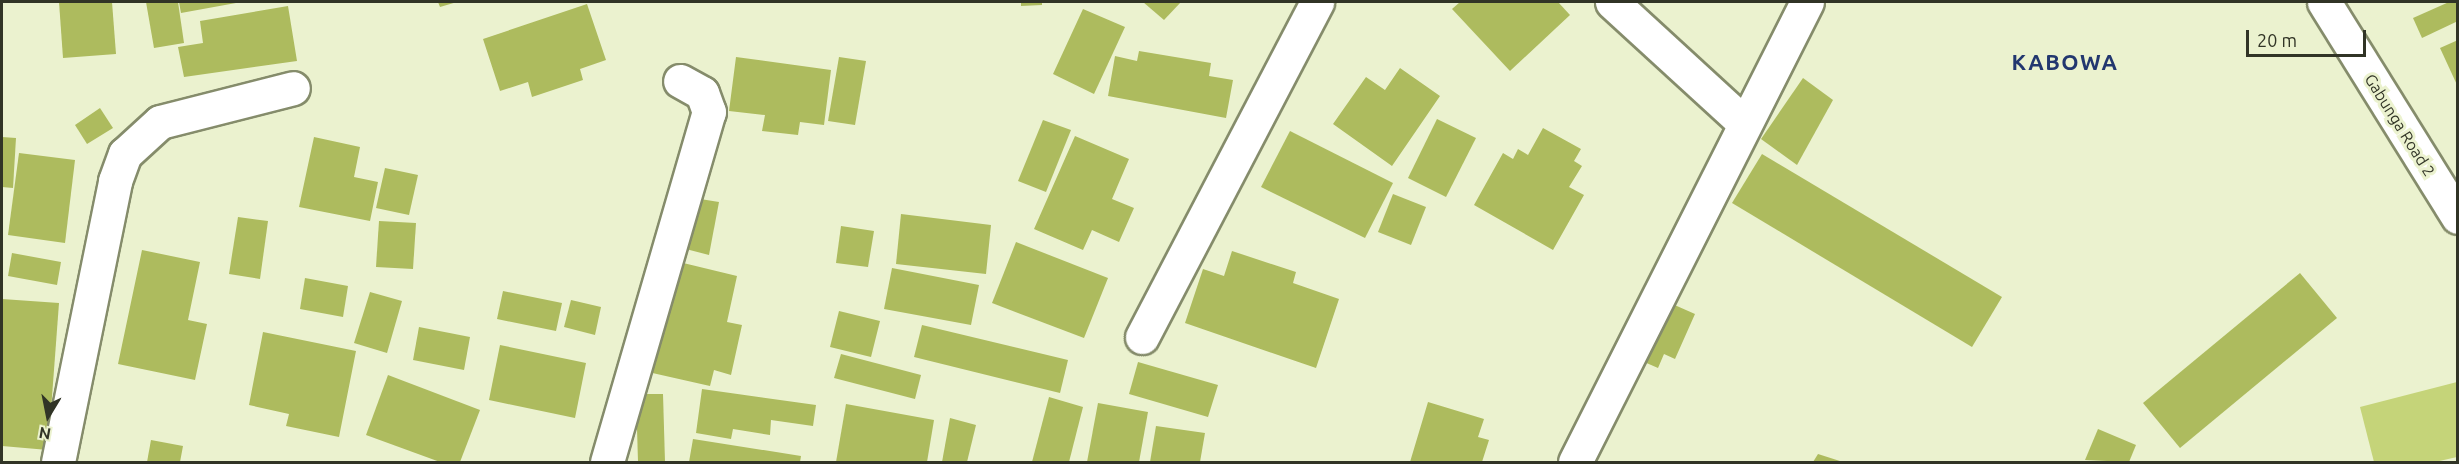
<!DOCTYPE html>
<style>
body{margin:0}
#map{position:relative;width:2459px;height:464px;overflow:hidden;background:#ebf2cf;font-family:Ubuntu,sans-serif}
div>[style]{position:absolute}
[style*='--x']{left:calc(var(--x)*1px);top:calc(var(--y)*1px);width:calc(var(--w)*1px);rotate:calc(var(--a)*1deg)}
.green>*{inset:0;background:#c5d479}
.building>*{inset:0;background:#adbb5e}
.roads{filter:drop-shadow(2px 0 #858c6b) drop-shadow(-2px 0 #858c6b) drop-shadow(0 2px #858c6b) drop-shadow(0 -2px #858c6b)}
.street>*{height:33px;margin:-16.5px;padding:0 16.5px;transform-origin:16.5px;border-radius:16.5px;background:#fff}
.secondary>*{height:33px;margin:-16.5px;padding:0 16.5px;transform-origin:16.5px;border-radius:16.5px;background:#fff}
span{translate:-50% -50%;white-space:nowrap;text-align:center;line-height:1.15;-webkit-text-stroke:6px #ebf2cf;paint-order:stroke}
.street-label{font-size:16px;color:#313426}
.district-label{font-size:22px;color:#22376f;font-weight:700;letter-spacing:1.5px}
.frame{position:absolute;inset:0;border:3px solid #313426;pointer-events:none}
.north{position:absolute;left:18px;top:386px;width:60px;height:60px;-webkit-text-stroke:4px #ebf2cf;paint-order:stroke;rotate:190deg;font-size:16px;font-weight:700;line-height:24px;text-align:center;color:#313426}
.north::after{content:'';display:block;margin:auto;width:21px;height:27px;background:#313426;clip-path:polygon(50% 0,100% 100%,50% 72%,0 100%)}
.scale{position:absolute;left:2246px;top:30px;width:120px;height:27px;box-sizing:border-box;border:3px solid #313426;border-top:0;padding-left:8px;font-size:18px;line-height:21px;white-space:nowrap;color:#313426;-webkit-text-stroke:4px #ebf2cf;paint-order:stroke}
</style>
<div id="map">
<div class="green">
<i style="clip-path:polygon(2457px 382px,2457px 457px,2435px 462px,2374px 462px,2360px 407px)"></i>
</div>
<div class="building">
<i style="clip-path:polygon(59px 2px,112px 2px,116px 54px,63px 58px)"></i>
<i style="clip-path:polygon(146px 2px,178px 2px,184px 43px,154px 48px)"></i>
<i style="clip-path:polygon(179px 2px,236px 2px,236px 3px,181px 13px)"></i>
<i style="clip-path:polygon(438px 2px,457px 2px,440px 7px)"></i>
<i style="clip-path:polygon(1021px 2px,1042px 2px,1042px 5px,1021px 6px)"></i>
<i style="clip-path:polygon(1143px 2px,1181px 2px,1164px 20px)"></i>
<i style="clip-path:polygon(1460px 2px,1558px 2px,1570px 15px,1510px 71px,1452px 9px)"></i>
<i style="clip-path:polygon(2449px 2px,2458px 2px,2458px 21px,2422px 38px,2413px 18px)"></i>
<i style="clip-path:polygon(587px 4px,606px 60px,580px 69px,583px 80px,532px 97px,528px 82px,500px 91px,483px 39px)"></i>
<i style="clip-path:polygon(288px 6px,297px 61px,184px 77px,178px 47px,203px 43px,200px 21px)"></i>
<i style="clip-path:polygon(1083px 9px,1125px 27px,1094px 94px,1053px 74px)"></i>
<i style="clip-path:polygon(2458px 40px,2458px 87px,2440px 48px)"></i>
<i style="clip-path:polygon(1139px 51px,1211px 63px,1209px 76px,1233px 80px,1226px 118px,1108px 96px,1115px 56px,1137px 61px)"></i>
<i style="clip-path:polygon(736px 57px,831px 70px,824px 125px,800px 122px,798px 135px,762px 131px,765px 115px,729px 111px)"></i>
<i style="clip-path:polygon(839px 57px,866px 61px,855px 125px,828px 121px)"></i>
<i style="clip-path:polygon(1400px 68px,1440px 96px,1392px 166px,1333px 124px,1366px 77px,1385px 90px)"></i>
<i style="clip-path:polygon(1803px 78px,1833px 100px,1797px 165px,1761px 139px)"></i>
<i style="clip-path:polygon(100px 108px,113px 128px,87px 144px,75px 125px)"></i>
<i style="clip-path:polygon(1437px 119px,1476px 138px,1446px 197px,1408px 178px)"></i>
<i style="clip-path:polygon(1043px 120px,1071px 130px,1046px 192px,1018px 181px)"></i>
<i style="clip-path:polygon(1543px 128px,1581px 149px,1574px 161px,1582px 166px,1569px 187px,1584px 195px,1553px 250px,1474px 205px,1503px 153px,1513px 159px,1518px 149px,1528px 155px)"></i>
<i style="clip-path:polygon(1290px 131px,1393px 183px,1365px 238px,1261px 187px)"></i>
<i style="clip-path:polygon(1075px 136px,1129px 159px,1112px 199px,1134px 208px,1119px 242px,1092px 230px,1083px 250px,1034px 229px)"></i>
<i style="clip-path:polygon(2px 137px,16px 138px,13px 188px,2px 187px)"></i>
<i style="clip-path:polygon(314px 137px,360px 147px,354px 177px,378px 182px,370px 221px,299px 207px)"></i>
<i style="clip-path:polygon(19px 153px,75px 160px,65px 243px,8px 235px)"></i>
<i style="clip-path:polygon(1762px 154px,2002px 297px,1972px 347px,1732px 203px)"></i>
<i style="clip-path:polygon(385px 168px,418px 175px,409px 215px,376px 208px)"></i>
<i style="clip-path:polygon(1393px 194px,1426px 207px,1411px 245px,1378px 232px)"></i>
<i style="clip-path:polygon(694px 198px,719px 202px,709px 255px,682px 248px)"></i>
<i style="clip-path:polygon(901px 214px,991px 225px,986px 274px,896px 264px)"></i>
<i style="clip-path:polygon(238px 217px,268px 221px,260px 279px,229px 274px)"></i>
<i style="clip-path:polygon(379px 221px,416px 223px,413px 269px,376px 267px)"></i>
<i style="clip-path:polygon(841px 226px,874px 231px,868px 267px,836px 263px)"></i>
<i style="clip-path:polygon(1016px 242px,1108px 278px,1084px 338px,992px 303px)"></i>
<i style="clip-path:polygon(142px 250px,200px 262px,188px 320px,207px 324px,195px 380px,118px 364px)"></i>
<i style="clip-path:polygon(1232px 251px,1296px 272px,1293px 283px,1339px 299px,1316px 368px,1185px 323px,1203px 269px,1224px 276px)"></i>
<i style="clip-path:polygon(12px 253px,61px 262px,57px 285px,8px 276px)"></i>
<i style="clip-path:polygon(675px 261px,737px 276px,727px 322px,742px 325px,731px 375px,714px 370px,710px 386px,648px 372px)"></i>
<i style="clip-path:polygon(892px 268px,979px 285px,971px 325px,884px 309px)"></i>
<i style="clip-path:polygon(2300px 273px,2337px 318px,2180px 448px,2143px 403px)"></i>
<i style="clip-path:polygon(305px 278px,348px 286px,343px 317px,300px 309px)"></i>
<i style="clip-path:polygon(503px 291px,562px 303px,556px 331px,497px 319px)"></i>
<i style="clip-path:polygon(370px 292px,402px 301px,387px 353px,354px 343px)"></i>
<i style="clip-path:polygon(2px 299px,59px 303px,48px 450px,2px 446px)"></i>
<i style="clip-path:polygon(1661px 299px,1695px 314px,1675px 359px,1664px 354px,1658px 368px,1635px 358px)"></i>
<i style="clip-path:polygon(571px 300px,601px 307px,595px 335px,564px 327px)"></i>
<i style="clip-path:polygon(839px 311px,880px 321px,871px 357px,830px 347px)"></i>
<i style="clip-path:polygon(922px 325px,1068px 360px,1060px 393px,914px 357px)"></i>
<i style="clip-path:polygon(419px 327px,470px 337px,464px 370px,413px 360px)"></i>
<i style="clip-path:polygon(263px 332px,356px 351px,339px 437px,286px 426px,289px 414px,249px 405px)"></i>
<i style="clip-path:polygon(500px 345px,586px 363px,575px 418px,489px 400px)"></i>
<i style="clip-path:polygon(841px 354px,921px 375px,915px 399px,834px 378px)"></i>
<i style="clip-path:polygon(1138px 362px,1218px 385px,1208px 417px,1129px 394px)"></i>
<i style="clip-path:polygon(388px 375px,480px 410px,460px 462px,440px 462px,366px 435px)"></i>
<i style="clip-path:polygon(702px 389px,816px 405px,813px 426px,771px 420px,770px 435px,733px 429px,731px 439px,696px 433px)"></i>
<i style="clip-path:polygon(636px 394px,663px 394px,665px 462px,638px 462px)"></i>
<i style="clip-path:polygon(1049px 397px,1083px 407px,1069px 462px,1032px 462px)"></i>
<i style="clip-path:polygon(1428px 402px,1484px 419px,1478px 437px,1489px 440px,1482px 462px,1410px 462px)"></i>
<i style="clip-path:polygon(1098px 403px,1148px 412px,1139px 462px,1087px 462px)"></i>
<i style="clip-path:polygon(846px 404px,934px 420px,927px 462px,836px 462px)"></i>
<i style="clip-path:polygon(950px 418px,976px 425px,967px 462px,942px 462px)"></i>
<i style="clip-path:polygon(1156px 426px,1205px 433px,1200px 462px,1150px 462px)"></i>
<i style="clip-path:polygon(2098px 429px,2136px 445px,2129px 462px,2085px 460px)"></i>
<i style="clip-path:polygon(693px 439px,801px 456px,800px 462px,689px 462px)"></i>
<i style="clip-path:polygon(151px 440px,183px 446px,180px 462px,147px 462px)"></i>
<i style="clip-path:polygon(1818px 454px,1843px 462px,1813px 462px)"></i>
</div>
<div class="roads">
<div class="street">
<i style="--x:1612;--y:2;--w:180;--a:42.5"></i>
<i style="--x:1142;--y:337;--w:378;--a:-62.4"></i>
<i style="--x:58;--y:462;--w:287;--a:-78.5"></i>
<i style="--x:115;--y:181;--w:29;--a:-70"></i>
<i style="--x:125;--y:154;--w:47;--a:-42.4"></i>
<i style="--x:160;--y:122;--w:137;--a:-14.3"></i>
<i style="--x:607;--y:462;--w:365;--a:-73.8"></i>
<i style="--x:709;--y:112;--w:20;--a:-110"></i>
<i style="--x:702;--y:93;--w:25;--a:-151"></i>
<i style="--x:1575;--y:462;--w:515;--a:-63.24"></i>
</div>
<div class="secondary">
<i style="--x:2324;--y:2;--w:253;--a:58.1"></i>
</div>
</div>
<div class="street-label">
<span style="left:2400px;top:125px;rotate:58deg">Gabunga Road 2</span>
</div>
<div class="district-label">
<span style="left:2065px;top:62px">KABOWA</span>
</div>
<div class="frame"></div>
<div class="north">N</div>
<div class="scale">20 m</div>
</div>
